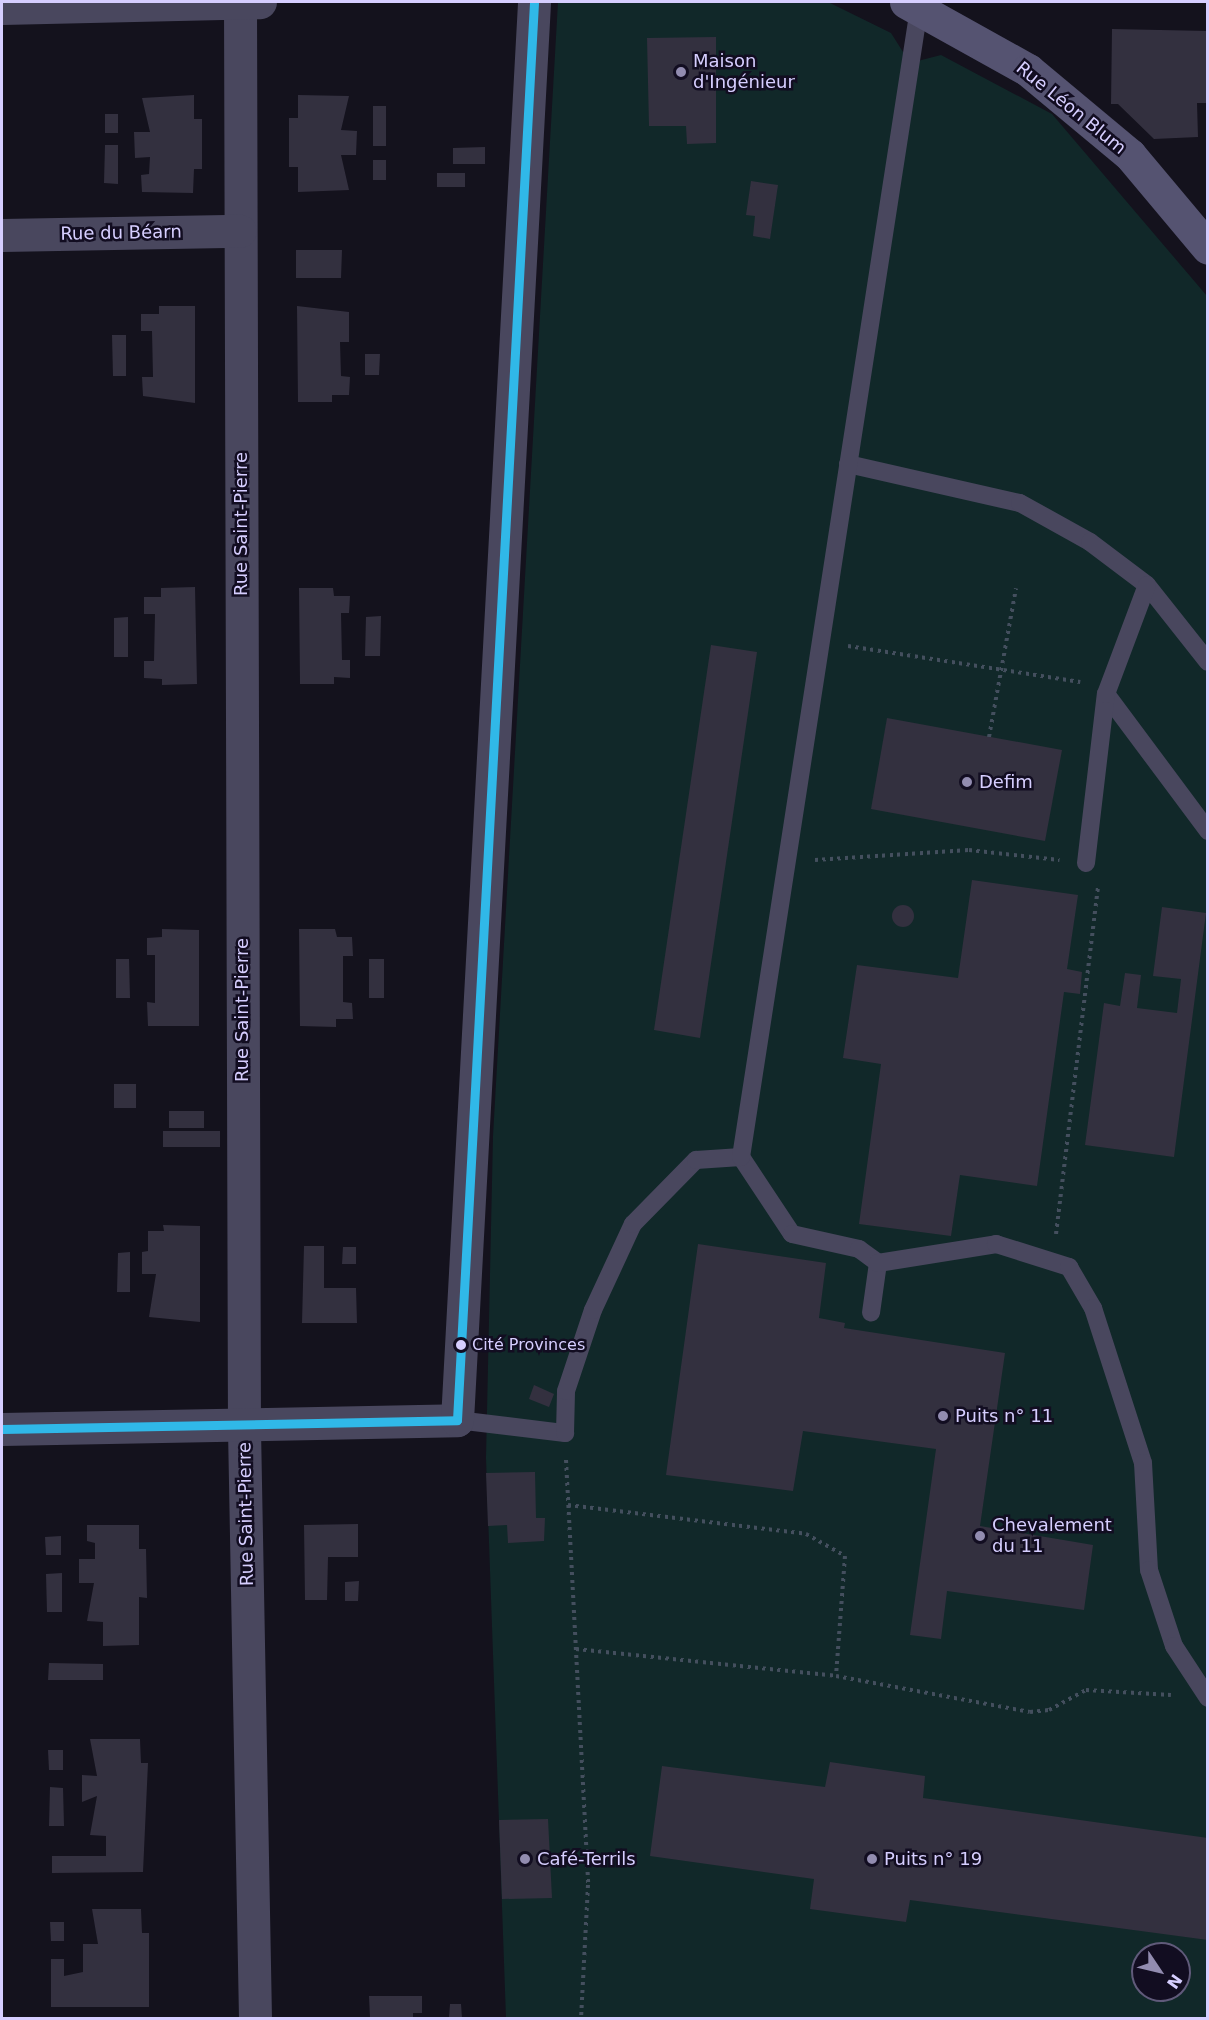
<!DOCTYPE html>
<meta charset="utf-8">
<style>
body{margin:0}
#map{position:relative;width:1209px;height:2020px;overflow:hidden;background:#14121d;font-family:"DejaVu Sans",sans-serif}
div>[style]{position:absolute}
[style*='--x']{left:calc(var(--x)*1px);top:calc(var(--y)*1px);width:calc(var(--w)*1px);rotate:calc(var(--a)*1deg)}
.green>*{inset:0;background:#112829}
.building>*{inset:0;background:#33303f}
.round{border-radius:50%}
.path>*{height:4px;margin-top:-2px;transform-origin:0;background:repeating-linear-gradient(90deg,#444f5e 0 3px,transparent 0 7.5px)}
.lane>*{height:18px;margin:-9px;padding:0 9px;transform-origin:9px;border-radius:9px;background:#49475e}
.street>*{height:33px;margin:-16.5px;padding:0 16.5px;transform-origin:16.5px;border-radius:16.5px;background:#49475e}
.secondary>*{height:33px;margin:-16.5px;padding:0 16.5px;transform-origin:16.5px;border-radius:16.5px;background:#555371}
.bus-1>*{height:9px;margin:-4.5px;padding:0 4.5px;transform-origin:4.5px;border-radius:4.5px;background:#30b8e8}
.dots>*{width:16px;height:16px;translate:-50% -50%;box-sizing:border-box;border:3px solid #120d21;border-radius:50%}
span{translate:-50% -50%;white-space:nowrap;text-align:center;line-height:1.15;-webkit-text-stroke:5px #120d21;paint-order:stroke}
.bus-label{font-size:16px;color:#d6ceff}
.left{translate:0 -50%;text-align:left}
.poi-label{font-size:18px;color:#d6ceff}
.street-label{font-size:18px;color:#d6ceff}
.frame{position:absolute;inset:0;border:3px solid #d6ceff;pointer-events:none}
.north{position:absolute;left:1131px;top:1942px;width:60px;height:60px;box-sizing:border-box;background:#120d21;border:2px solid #605a7a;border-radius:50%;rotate:125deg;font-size:16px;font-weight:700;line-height:24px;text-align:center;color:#d6ceff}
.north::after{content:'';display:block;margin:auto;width:21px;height:27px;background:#928cb0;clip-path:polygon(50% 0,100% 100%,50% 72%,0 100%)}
</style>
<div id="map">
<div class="green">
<i style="clip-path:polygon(evenodd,558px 2px,828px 2px,891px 33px,910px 63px,941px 55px,1052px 114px,1207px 296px,1207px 2018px,506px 2018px,486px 1458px,493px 1136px,558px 2px,1143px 1954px,1179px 1954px,1179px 1990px,1143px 1990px,1143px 1954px)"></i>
</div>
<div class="building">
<i style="clip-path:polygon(1112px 29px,1208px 31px,1208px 103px,1197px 103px,1198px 137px,1154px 139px,1118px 104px,1111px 104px)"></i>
<i style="clip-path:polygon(716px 37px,716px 143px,687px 144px,686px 126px,649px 126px,647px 38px)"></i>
<i style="clip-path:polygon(194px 95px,194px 119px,202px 119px,202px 169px,194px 169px,193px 193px,142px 192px,141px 175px,149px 174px,150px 157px,135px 158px,134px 132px,150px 132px,142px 98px)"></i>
<i style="clip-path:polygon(298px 95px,349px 96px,341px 130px,357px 131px,356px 155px,341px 155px,349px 190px,298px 192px,298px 167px,289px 167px,289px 118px,298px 118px)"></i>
<i style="clip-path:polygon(373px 106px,386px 106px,386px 146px,373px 146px)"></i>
<i style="clip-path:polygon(105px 114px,118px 114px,118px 133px,105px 133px)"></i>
<i style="clip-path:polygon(105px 145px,118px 145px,118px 184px,104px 183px)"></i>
<i style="clip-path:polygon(485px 147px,485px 164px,453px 164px,453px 148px)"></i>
<i style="clip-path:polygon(373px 160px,386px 160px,386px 180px,373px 180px)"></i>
<i style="clip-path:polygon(437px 173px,465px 173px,465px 187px,437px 187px)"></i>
<i style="clip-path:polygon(751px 181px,778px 185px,770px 239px,753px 236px,755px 216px,746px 215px)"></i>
<i style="clip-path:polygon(296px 250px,342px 250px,341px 278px,296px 278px)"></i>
<i style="clip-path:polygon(159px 306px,195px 306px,195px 403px,143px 396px,142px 377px,153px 377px,152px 331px,141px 331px,141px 314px,159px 314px)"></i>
<i style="clip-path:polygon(297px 306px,349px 312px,349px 342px,340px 342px,341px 376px,350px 377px,349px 395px,332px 395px,332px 402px,298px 402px)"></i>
<i style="clip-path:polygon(112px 335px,126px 335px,126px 376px,113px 376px)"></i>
<i style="clip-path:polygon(365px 354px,380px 354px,379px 375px,365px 375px)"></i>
<i style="clip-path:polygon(195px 587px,197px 684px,162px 685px,162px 679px,144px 678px,144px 661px,154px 661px,155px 614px,144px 614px,144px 597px,161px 597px,161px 588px)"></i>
<i style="clip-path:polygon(299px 588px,333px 588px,334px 596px,350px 596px,349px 613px,341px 613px,342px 660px,350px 660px,350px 678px,334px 677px,334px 684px,300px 684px)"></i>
<i style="clip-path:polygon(381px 616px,380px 656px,365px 656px,366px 617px)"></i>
<i style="clip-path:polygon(128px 617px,128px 657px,114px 657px,114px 618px)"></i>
<i style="clip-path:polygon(711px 645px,757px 652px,700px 1038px,654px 1030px)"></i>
<i style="clip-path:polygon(887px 718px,1062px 750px,1045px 841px,871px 809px)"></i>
<i style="clip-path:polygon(972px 880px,1078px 895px,1067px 969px,1082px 972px,1080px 994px,1064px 992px,1037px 1186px,960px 1175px,951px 1236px,859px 1224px,881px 1064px,843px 1058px,857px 965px,958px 978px)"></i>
<i class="round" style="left:892px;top:905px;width:22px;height:22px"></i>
<i style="clip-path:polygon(1162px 907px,1206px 913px,1174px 1157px,1085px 1145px,1104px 1003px,1120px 1006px,1125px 973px,1141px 975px,1137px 1008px,1177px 1013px,1181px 979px,1153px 976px)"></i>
<i style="clip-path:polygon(162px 929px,199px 930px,199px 1026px,148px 1026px,147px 1002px,155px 1003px,155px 955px,147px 955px,147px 938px,162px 937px)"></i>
<i style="clip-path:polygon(299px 929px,335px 929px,337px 937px,352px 937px,353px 956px,343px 956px,343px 1002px,352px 1003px,353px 1019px,336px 1019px,336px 1027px,300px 1026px)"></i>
<i style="clip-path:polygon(116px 959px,129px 959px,130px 998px,116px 998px)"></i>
<i style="clip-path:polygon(369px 959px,384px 959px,384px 998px,369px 998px)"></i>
<i style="clip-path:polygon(114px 1084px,136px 1084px,136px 1108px,114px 1108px)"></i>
<i style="clip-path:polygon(169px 1111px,204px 1111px,204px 1128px,169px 1128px)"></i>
<i style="clip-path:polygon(163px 1131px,220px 1131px,220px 1147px,163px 1147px)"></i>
<i style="clip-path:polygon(163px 1225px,200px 1226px,200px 1322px,149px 1317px,156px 1274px,142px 1274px,142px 1252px,148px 1251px,148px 1231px,164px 1231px)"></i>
<i style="clip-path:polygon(698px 1244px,826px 1263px,819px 1318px,845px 1323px,844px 1328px,1005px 1353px,980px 1526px,1093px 1545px,1084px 1610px,947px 1591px,941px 1639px,910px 1635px,936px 1449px,803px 1431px,793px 1491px,666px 1475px)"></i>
<i style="clip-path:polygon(304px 1246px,324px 1246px,324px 1288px,356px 1288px,357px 1323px,302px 1323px)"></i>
<i style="clip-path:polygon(343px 1247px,356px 1247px,356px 1264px,342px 1264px)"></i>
<i style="clip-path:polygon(130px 1252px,130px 1292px,117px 1292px,118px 1253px)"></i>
<i style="clip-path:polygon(534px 1385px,554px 1394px,549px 1407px,529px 1399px)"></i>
<i style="clip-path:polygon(535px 1472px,536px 1518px,545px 1518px,544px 1541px,508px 1543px,507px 1525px,488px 1526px,486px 1473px)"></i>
<i style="clip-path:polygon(358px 1524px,358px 1557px,328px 1557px,327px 1600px,305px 1600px,304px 1525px)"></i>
<i style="clip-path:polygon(87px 1525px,139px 1525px,139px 1549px,146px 1549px,147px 1598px,139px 1597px,139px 1645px,103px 1646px,103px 1622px,87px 1621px,94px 1583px,79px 1583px,79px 1559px,95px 1559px,95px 1543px,87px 1541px)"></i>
<i style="clip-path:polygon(61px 1536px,61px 1555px,46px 1555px,45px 1537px)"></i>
<i style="clip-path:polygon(62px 1573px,62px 1612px,47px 1612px,46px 1574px)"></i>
<i style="clip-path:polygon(359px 1581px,358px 1601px,345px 1601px,345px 1582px)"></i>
<i style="clip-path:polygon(49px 1663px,103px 1664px,103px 1680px,48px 1680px)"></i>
<i style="clip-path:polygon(90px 1739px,140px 1739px,141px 1763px,148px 1763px,143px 1872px,52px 1873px,52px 1856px,106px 1856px,106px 1836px,90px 1835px,97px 1796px,82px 1802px,82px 1775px,97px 1776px)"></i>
<i style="clip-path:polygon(48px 1750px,63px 1750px,63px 1770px,49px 1770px)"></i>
<i style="clip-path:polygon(830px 1762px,925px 1776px,923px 1798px,1208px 1838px,1208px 1940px,910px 1900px,906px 1922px,810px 1909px,814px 1879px,650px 1856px,662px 1766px,825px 1787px)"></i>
<i style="clip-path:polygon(50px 1787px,63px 1788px,64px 1826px,49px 1826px)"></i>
<i style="clip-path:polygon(548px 1819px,552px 1898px,502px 1899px,499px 1820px)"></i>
<i style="clip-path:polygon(92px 1909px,141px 1909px,142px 1933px,149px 1933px,149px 2007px,51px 2007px,51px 1959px,64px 1959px,64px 1976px,83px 1972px,83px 1944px,98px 1944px)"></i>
<i style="clip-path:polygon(50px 1922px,64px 1922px,64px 1941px,51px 1941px)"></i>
<i style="clip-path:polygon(369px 1996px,422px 1996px,422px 2013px,413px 2013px,413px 2018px,370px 2018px)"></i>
<i style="clip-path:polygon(450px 2004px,461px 2004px,462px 2018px,449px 2018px)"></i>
</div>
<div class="path">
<i style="--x:848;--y:646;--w:235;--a:8.8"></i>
<i style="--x:989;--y:737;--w:151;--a:-79.7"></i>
<i style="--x:815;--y:860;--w:154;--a:-3.7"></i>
<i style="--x:969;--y:850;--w:91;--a:6.3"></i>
<i style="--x:1056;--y:1234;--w:349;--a:-83.1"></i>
<i style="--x:566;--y:1460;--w:426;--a:87"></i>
<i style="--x:588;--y:1885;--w:133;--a:93"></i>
<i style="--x:568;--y:1505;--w:240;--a:6.9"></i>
<i style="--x:806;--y:1534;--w:45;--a:29.4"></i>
<i style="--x:845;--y:1556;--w:120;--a:94.3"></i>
<i style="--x:576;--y:1649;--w:261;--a:5.9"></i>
<i style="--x:836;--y:1676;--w:197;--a:10.5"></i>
<i style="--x:1030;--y:1712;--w:19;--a:-6"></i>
<i style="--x:1049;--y:1710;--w:42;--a:-28.4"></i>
<i style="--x:1086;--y:1690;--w:85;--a:3.4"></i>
</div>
<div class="lane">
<i style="--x:848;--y:464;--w:176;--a:12.8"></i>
<i style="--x:1020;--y:503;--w:80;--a:29.1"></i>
<i style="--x:1090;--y:542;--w:71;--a:37"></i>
<i style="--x:1147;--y:585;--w:98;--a:51.6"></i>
<i style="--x:1106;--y:694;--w:171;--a:53.3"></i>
<i style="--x:1086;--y:863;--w:170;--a:-83.3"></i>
<i style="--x:1106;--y:694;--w:116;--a:-69.4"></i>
<i style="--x:741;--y:1157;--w:92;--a:56.5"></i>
<i style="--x:792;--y:1234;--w:69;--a:12.6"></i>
<i style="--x:859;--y:1249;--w:24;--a:36"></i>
<i style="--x:878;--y:1263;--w:50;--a:98"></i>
<i style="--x:878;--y:1263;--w:120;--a:-9.1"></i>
<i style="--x:996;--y:1244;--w:77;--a:17.5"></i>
<i style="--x:1069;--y:1267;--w:48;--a:59.7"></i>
<i style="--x:1093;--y:1308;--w:163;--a:72.1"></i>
<i style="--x:1143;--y:1463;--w:107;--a:86.8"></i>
<i style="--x:1149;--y:1570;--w:80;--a:71.8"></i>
<i style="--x:1174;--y:1646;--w:62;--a:56.8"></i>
<i style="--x:457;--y:1420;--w:109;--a:6.9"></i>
<i style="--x:565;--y:1433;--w:42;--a:-88.6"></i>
<i style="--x:566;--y:1391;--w:85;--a:-71.6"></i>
<i style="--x:593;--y:1310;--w:95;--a:-65.1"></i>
<i style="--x:633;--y:1224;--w:90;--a:-45.5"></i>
<i style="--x:696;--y:1160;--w:45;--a:-3.8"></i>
<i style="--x:741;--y:1157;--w:1163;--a:-81.19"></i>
</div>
<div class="street">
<i style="--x:240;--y:2;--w:1427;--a:89.84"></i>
<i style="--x:244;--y:1429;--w:589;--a:88.93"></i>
<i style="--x:2;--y:8;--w:258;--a:-1.3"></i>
<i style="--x:2;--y:235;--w:238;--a:-1"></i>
<i style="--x:2;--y:1429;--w:455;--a:-1.1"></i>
<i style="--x:457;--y:1420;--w:1420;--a:-86.89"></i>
</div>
<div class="secondary">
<i style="--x:906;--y:2;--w:140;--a:29.1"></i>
<i style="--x:1028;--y:70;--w:133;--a:39.8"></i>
<i style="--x:1130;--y:155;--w:121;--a:50"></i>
</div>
<div class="bus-1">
<i style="--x:457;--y:1420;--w:1420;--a:-86.89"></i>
<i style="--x:2;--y:1429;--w:455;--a:-1.1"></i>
</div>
<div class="dots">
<i style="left:681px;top:72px;background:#928cb0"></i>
<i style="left:967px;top:782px;background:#928cb0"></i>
<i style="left:461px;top:1345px;background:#d6ceff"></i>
<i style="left:943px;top:1416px;background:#928cb0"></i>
<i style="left:980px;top:1536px;background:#928cb0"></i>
<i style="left:525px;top:1859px;background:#928cb0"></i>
<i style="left:872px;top:1859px;background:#928cb0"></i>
</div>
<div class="bus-label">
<span class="left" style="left:472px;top:1345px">Cité Provinces</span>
</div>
<div class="poi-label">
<span class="left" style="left:693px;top:72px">Maison<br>d'Ingénieur</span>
<span class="left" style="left:979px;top:782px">Defim</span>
<span class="left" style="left:955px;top:1416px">Puits n° 11</span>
<span class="left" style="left:992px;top:1536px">Chevalement<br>du 11</span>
<span class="left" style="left:537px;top:1859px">Café-Terrils</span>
<span class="left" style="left:884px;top:1859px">Puits n° 19</span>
</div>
<div class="street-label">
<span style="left:1071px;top:108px;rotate:39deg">Rue Léon Blum</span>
<span style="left:121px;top:233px;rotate:-1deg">Rue du Béarn</span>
<span style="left:241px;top:524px;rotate:-90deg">Rue Saint-Pierre</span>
<span style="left:242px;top:1010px;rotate:-90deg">Rue Saint-Pierre</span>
<span style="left:246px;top:1514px;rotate:-91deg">Rue Saint-Pierre</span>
</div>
<div class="frame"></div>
<div class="north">N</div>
</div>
